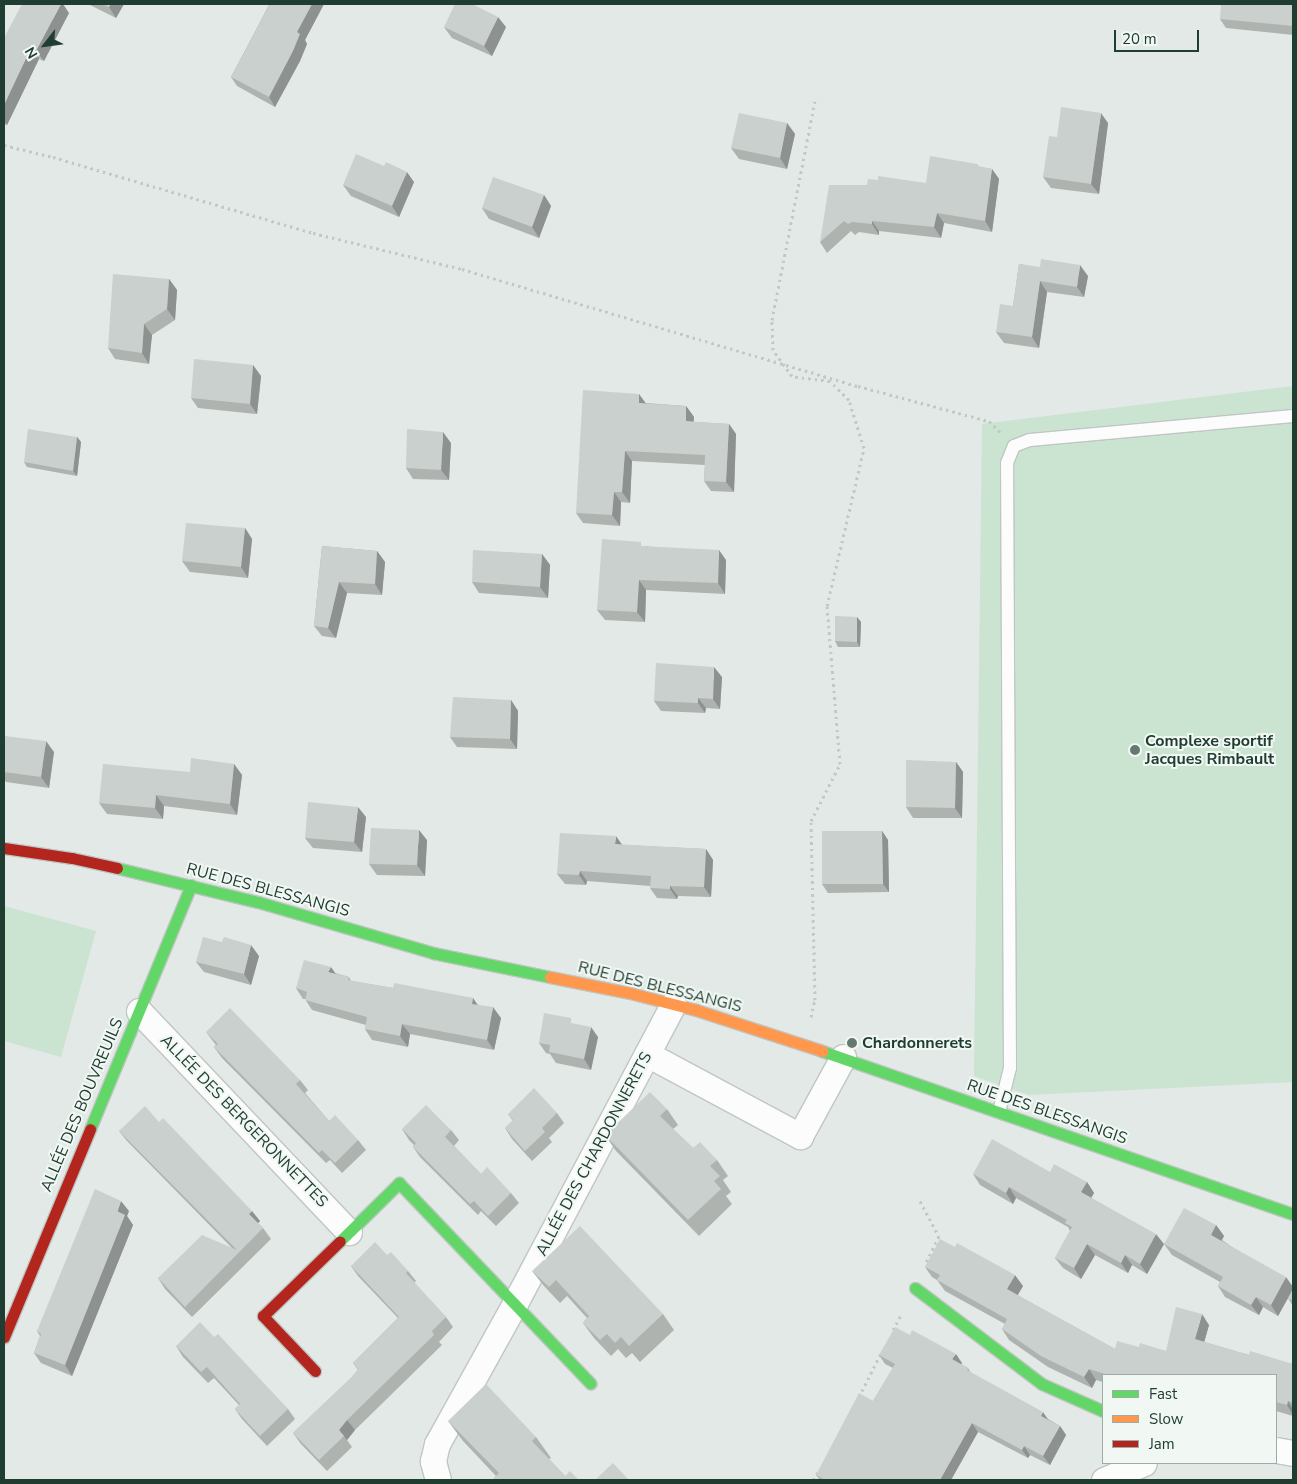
<!DOCTYPE html>
<meta charset="utf-8">
<style>
body{margin:0}
#map{position:relative;width:1297px;height:1484px;overflow:hidden;background:#e3e9e6;font-family:"Nunito Sans",sans-serif}
div>[style]{position:absolute}
[style*='--x']{left:calc(var(--x)*1px);top:calc(var(--y)*1px);width:calc(var(--w)*1px);rotate:calc(var(--a)*1deg)}
.green>*{inset:0;background:#cbe3d1}
.path>*{height:3px;margin-top:-1.5px;transform-origin:0;background:repeating-linear-gradient(90deg,#c0c9c6 0 2.5px,transparent 0 6.5px)}
.roads{filter:drop-shadow(1px 0 #c0c6c3) drop-shadow(-1px 0 #c0c6c3) drop-shadow(0 1px #c0c6c3) drop-shadow(0 -1px #c0c6c3)}
.lane>*{height:12px;margin:-6px;padding:0 6px;transform-origin:6px;border-radius:6px;background:#fbfcfb}
.street>*{height:25px;margin:-12.5px;padding:0 12.5px;transform-origin:12.5px;border-radius:12.5px;background:#fbfcfb}
.fast>*{height:11px;margin:-5.5px;padding:0 5.5px;transform-origin:5.5px;border-radius:5.5px;background:#63d668}
.slow>*{height:11px;margin:-5.5px;padding:0 5.5px;transform-origin:5.5px;border-radius:5.5px;background:#ff974d}
.jam>*{height:11px;margin:-5.5px;padding:0 5.5px;transform-origin:5.5px;border-radius:5.5px;background:#b3261e}
.wall>*{inset:0;background:#aeb3b0}
.shaded-wall>*{inset:0;background:#8d9290}
.building>*{inset:0;background:#cad0cd}
.dots>*{width:14px;height:14px;translate:-50% -50%;box-sizing:border-box;border:2px solid #f1f8f4;border-radius:50%}
span{translate:-50% -50%;white-space:nowrap;text-align:center;line-height:1.15;-webkit-text-stroke:4px #f1f8f4;paint-order:stroke}
.poi-label{font-size:16px;color:#203d32;font-weight:700}
.left{translate:0 -50%;text-align:left}
.street-label{font-size:16px;color:#203d32}
.frame{position:absolute;inset:0;border:5px solid #203d32;pointer-events:none}
.legend{position:absolute;left:1102px;top:1374px;width:175px;height:90px;box-sizing:border-box;background:#f1f8f4;border:1px solid #9dada6;margin:0;padding:6px 9px;list-style:none;font-size:15px;color:#203d32}
.legend li{display:flex;align-items:center;gap:10px;height:25px}
.legend b{width:25px;border:1px solid #9dada6}
.north{position:absolute;left:20px;top:20px;width:50px;height:50px;-webkit-text-stroke:4px #f1f8f4;paint-order:stroke;rotate:240deg;font-size:14px;font-weight:700;line-height:20px;text-align:center;color:#203d32}
.north::after{content:'';display:block;margin:auto;width:18px;height:22px;background:#203d32;clip-path:polygon(50% 0,100% 100%,50% 72%,0 100%)}
.scale{position:absolute;left:1114px;top:30px;width:85px;height:22px;box-sizing:border-box;border:2px solid #203d32;border-top:0;padding-left:6px;font-size:15px;line-height:18px;white-space:nowrap;color:#203d32;-webkit-text-stroke:4px #f1f8f4;paint-order:stroke}
</style>
<div id="map">
<div class="green">
<i style="clip-path:polygon(1293px 386px,1293px 1082px,1029px 1095px,974px 1076px,982px 424px)"></i>
<i style="clip-path:polygon(4px 906px,96px 931px,61px 1057px,4px 1041px)"></i>
</div>
<div class="path">
<i style="--x:4;--y:145;--w:50;--a:13.8"></i>
<i style="--x:53;--y:157;--w:271;--a:16.3"></i>
<i style="--x:313;--y:233;--w:153;--a:13.6"></i>
<i style="--x:462;--y:269;--w:413;--a:16.5"></i>
<i style="--x:858;--y:386;--w:136;--a:15"></i>
<i style="--x:989;--y:421;--w:16;--a:45"></i>
<i style="--x:811;--y:1017;--w:17;--a:-77"></i>
<i style="--x:815;--y:1000;--w:179;--a:-91.3"></i>
<i style="--x:811;--y:821;--w:64;--a:-63"></i>
<i style="--x:840;--y:764;--w:159;--a:-94.7"></i>
<i style="--x:827;--y:606;--w:162;--a:-76.8"></i>
<i style="--x:864;--y:448;--w:50;--a:-107.4"></i>
<i style="--x:849;--y:400;--w:27;--a:-135"></i>
<i style="--x:830;--y:381;--w:38;--a:-173"></i>
<i style="--x:792;--y:376;--w:32;--a:-126"></i>
<i style="--x:773;--y:350;--w:30;--a:-92"></i>
<i style="--x:772;--y:320;--w:223;--a:-78.9"></i>
<i style="--x:920;--y:1201;--w:40;--a:62"></i>
<i style="--x:939;--y:1236;--w:30;--a:116"></i>
<i style="--x:893;--y:1330;--w:19;--a:-62"></i>
<i style="--x:859;--y:1397;--w:49;--a:-63.4"></i>
<i style="--x:813;--y:1480;--w:9;--a:-58"></i>
</div>
<div class="roads">
<div class="lane">
<i style="--x:999;--y:1112;--w:45;--a:-76"></i>
<i style="--x:1010;--y:1068;--w:605;--a:-90.28"></i>
<i style="--x:1007;--y:463;--w:18;--a:-68"></i>
<i style="--x:1014;--y:446;--w:17;--a:-21"></i>
<i style="--x:1030;--y:440;--w:264;--a:-5.2"></i>
</div>
<div class="street">
<i style="--x:139;--y:1011;--w:305;--a:46.5"></i>
<i style="--x:647;--y:1054;--w:174;--a:28.2"></i>
<i style="--x:800;--y:1136;--w:90;--a:-61.4"></i>
<i style="--x:1276;--y:1450;--w:17;--a:10"></i>
<i style="--x:438;--y:1480;--w:20;--a:-105"></i>
<i style="--x:433;--y:1461;--w:17;--a:-77"></i>
<i style="--x:437;--y:1444;--w:161;--a:-61"></i>
<i style="--x:515;--y:1303;--w:338;--a:-62.1"></i>
<i style="--x:1104;--y:1480;--w:43;--a:-23"></i>
</div>
<div class="fast">
<i style="--x:117;--y:868;--w:145;--a:13.6"></i>
<i style="--x:258;--y:902;--w:182;--a:16.2"></i>
<i style="--x:433;--y:953;--w:119;--a:11.6"></i>
<i style="--x:822;--y:1051;--w:498;--a:19.1"></i>
<i style="--x:90;--y:1129;--w:264;--a:-67.5"></i>
<i style="--x:340;--y:1241;--w:83;--a:-44.5"></i>
<i style="--x:399;--y:1183;--w:277;--a:46.3"></i>
<i style="--x:915;--y:1288;--w:159;--a:37.1"></i>
<i style="--x:1042;--y:1384;--w:67;--a:23.9"></i>
</div>
<div class="slow">
<i style="--x:550;--y:977;--w:82;--a:11.3"></i>
<i style="--x:630;--y:993;--w:68;--a:14.4"></i>
<i style="--x:696;--y:1010;--w:133;--a:18"></i>
</div>
<div class="jam">
<i style="--x:4;--y:848;--w:69;--a:8.4"></i>
<i style="--x:72;--y:858;--w:46;--a:12.5"></i>
<i style="--x:4;--y:1337;--w:225;--a:-67.5"></i>
<i style="--x:315;--y:1371;--w:76;--a:-133.4"></i>
<i style="--x:263;--y:1316;--w:107;--a:-44.2"></i>
</div>
</div>
<div class="wall">
<i style="clip-path:polygon(88px 4px,124px 4px,116px 18px)"></i>
<i style="clip-path:polygon(267px 4px,324px 4px,305px 40px,307px 44px,300px 61px,275px 107px,237px 86px,231px 77px,269px 5px)"></i>
<i style="clip-path:polygon(1293px 4px,1293px 35px,1226px 28px,1220px 19px)"></i>
<i style="clip-path:polygon(69px 13px,44px 61px,39px 59px,7px 125px,4px 124px,4px 38px)"></i>
<i style="clip-path:polygon(444px 27px,506px 27px,492px 56px,452px 38px)"></i>
<i style="clip-path:polygon(787px 123px,795px 134px,787px 169px,739px 159px,731px 148px)"></i>
<i style="clip-path:polygon(1108px 123px,1099px 194px,1051px 188px,1043px 177px,1057px 137px)"></i>
<i style="clip-path:polygon(977px 164px,979px 167px,992px 169px,999px 179px,992px 232px,944px 223px,941px 238px,879px 231px,879px 235px,859px 232px,855px 235px,851px 231px,827px 253px,820px 242px,867px 185px,926px 183px)"></i>
<i style="clip-path:polygon(384px 166px,414px 182px,399px 217px,351px 196px,343px 185px)"></i>
<i style="clip-path:polygon(544px 195px,551px 206px,539px 238px,489px 219px,482px 208px)"></i>
<i style="clip-path:polygon(1019px 264px,1088px 276px,1084px 297px,1047px 292px,1039px 348px,1004px 343px,996px 332px,1013px 306px)"></i>
<i style="clip-path:polygon(169px 279px,177px 290px,175px 320px,152px 335px,149px 364px,115px 359px,108px 348px)"></i>
<i style="clip-path:polygon(253px 365px,261px 376px,257px 414px,198px 408px,191px 398px)"></i>
<i style="clip-path:polygon(646px 403px,686px 406px,694px 417px,693px 422px,729px 424px,736px 434px,734px 492px,711px 491px,704px 481px,705px 465px,632px 461px,630px 503px,621px 502px,620px 526px,583px 523px,576px 513px)"></i>
<i style="clip-path:polygon(77px 437px,81px 442px,77px 476px,27px 467px,24px 462px)"></i>
<i style="clip-path:polygon(451px 443px,449px 480px,413px 479px,406px 468px)"></i>
<i style="clip-path:polygon(245px 528px,252px 539px,248px 578px,190px 572px,182px 561px)"></i>
<i style="clip-path:polygon(322px 546px,377px 551px,385px 562px,382px 595px,347px 593px,336px 638px,322px 636px,314px 626px)"></i>
<i style="clip-path:polygon(645px 546px,726px 560px,725px 594px,646px 590px,645px 622px,605px 620px,597px 610px)"></i>
<i style="clip-path:polygon(542px 554px,550px 565px,548px 598px,479px 593px,472px 582px)"></i>
<i style="clip-path:polygon(857px 617px,861px 622px,860px 647px,838px 647px,835px 641px)"></i>
<i style="clip-path:polygon(722px 677px,720px 709px,706px 708px,705px 713px,661px 711px,654px 701px)"></i>
<i style="clip-path:polygon(511px 700px,518px 711px,517px 749px,457px 747px,450px 737px)"></i>
<i style="clip-path:polygon(4px 736px,54px 752px,49px 788px,6px 782px,4px 779px)"></i>
<i style="clip-path:polygon(956px 762px,963px 772px,962px 818px,913px 818px,906px 807px)"></i>
<i style="clip-path:polygon(234px 764px,242px 775px,237px 815px,164px 806px,163px 819px,107px 814px,99px 803px,190px 772px)"></i>
<i style="clip-path:polygon(366px 817px,362px 852px,313px 848px,305px 838px)"></i>
<i style="clip-path:polygon(882px 831px,888px 840px,889px 892px,828px 893px,822px 884px)"></i>
<i style="clip-path:polygon(427px 840px,425px 876px,377px 875px,369px 864px)"></i>
<i style="clip-path:polygon(622px 845px,706px 849px,713px 860px,711px 897px,678px 896px,677px 899px,657px 898px,650px 888px,650px 886px,587px 881px,586px 885px,565px 884px,557px 874px)"></i>
<i style="clip-path:polygon(259px 956px,251px 985px,204px 972px,196px 962px)"></i>
<i style="clip-path:polygon(335px 973px,349px 977px,351px 981px,393px 988px,473px 998px,477px 1004px,501px 1018px,494px 1050px,410px 1034px,408px 1047px,372px 1040px,365px 1029px,366px 1025px,312px 1010px,305px 999px,303px 999px,296px 988px)"></i>
<i style="clip-path:polygon(575px 1024px,598px 1037px,591px 1070px,556px 1063px,550px 1054px,546px 1053px,539px 1043px)"></i>
<i style="clip-path:polygon(206px 1032px,300px 1080px,308px 1090px,305px 1093px,329px 1121px,358px 1140px,366px 1150px,342px 1173px,330px 1160px,326px 1163px,222px 1058px,214px 1047px,216px 1045px)"></i>
<i style="clip-path:polygon(667px 1109px,678px 1125px,673px 1129px,693px 1148px,717px 1160px,728px 1176px,723px 1180px,731px 1192px,726px 1196px,732px 1204px,699px 1236px,616px 1151px,605px 1135px)"></i>
<i style="clip-path:polygon(557px 1113px,564px 1123px,549px 1138px,552px 1142px,532px 1161px,512px 1139px,505px 1128px,513px 1121px,508px 1114px)"></i>
<i style="clip-path:polygon(159px 1122px,260px 1221px,258px 1223px,263px 1228px,271px 1239px,192px 1317px,165px 1289px,158px 1278px,232px 1248px,127px 1141px,119px 1131px)"></i>
<i style="clip-path:polygon(402px 1129px,451px 1130px,459px 1140px,454px 1146px,481px 1174px,511px 1193px,519px 1203px,496px 1226px,481px 1211px,478px 1215px,420px 1157px,413px 1147px,414px 1145px,409px 1140px)"></i>
<i style="clip-path:polygon(1050px 1172px,1087px 1182px,1094px 1193px,1091px 1198px,1164px 1244px,1147px 1274px,1132px 1265px,1128px 1273px,1095px 1255px,1081px 1279px,1063px 1268px,1055px 1258px,1070px 1231px,1068px 1227px,1016px 1198px,1013px 1204px,980px 1185px,973px 1174px)"></i>
<i style="clip-path:polygon(129px 1211px,127px 1216px,133px 1225px,72px 1376px,41px 1363px,34px 1353px,40px 1336px,37px 1331px)"></i>
<i style="clip-path:polygon(1216px 1225px,1224px 1236px,1222px 1240px,1293px 1289px,1278px 1316px,1263px 1307px,1259px 1315px,1225px 1297px,1218px 1286px,1220px 1282px,1172px 1255px,1164px 1244px)"></i>
<i style="clip-path:polygon(387px 1255px,408px 1271px,416px 1281px,414px 1283px,446px 1317px,453px 1327px,439px 1342px,442px 1345px,355px 1430px,347px 1440px,352px 1447px,327px 1471px,301px 1444px,293px 1433px,351px 1378px,358px 1370px,353px 1363px,398px 1318px,358px 1276px,351px 1266px)"></i>
<i style="clip-path:polygon(925px 1267px,1023px 1286px,1017px 1295px,1115px 1349px,1139px 1347px,1166px 1351px,1209px 1325px,1204px 1342px,1249px 1355px,1293px 1364px,1293px 1416px,1276px 1411px,1276px 1375px,1103px 1375px,1103px 1382px,1096px 1380px,1092px 1388px,1048px 1367px,1009px 1340px,1002px 1329px,1005px 1324px,945px 1291px,937px 1280px,932px 1277px)"></i>
<i style="clip-path:polygon(532px 1271px,663px 1314px,674px 1330px,640px 1362px,632px 1353px,626px 1358px,618px 1349px,611px 1356px,594px 1338px,583px 1323px,587px 1318px,567px 1296px,560px 1303px,544px 1286px)"></i>
<i style="clip-path:polygon(1293px 1289px,1293px 1306px,1288px 1298px)"></i>
<i style="clip-path:polygon(214px 1337px,288px 1409px,295px 1419px,267px 1446px,242px 1419px,235px 1409px,239px 1405px,214px 1378px,208px 1383px,183px 1357px,176px 1346px)"></i>
<i style="clip-path:polygon(879px 1355px,962px 1363px,961px 1364px,968px 1368px,971px 1373px,1060px 1426px,1066px 1435px,1050px 1465px,1030px 1455px,1028px 1458px,978px 1432px,951px 1480px,820px 1480px,816px 1475px,873px 1401px,893px 1368px,885px 1364px)"></i>
<i style="clip-path:polygon(448px 1421px,536px 1437px,551px 1458px,549px 1459px,565px 1476px,579px 1480px,495px 1480px,494px 1478px,496px 1476px,463px 1441px)"></i>
</div>
<div class="shaded-wall">
<i style="clip-path:polygon(61px 4px,63px 4px,69px 13px,44px 61px,36px 51px)"></i>
<i style="clip-path:polygon(111px 4px,124px 4px,116px 18px,109px 7px)"></i>
<i style="clip-path:polygon(312px 4px,324px 4px,305px 40px,307px 44px,300px 61px,275px 107px,269px 97px,297px 32px)"></i>
<i style="clip-path:polygon(498px 17px,506px 27px,492px 56px,484px 46px)"></i>
<i style="clip-path:polygon(31px 48px,39px 59px,7px 125px,4px 121px,4px 105px)"></i>
<i style="clip-path:polygon(1101px 113px,1108px 123px,1099px 194px,1091px 184px)"></i>
<i style="clip-path:polygon(787px 123px,795px 134px,787px 169px,780px 158px)"></i>
<i style="clip-path:polygon(992px 169px,999px 179px,992px 232px,985px 221px)"></i>
<i style="clip-path:polygon(407px 172px,414px 182px,399px 217px,392px 206px)"></i>
<i style="clip-path:polygon(544px 195px,551px 206px,539px 238px,532px 227px)"></i>
<i style="clip-path:polygon(937px 213px,944px 223px,941px 238px,934px 227px)"></i>
<i style="clip-path:polygon(872px 221px,879px 231px,879px 235px,872px 224px)"></i>
<i style="clip-path:polygon(1080px 265px,1088px 276px,1084px 297px,1077px 287px)"></i>
<i style="clip-path:polygon(169px 279px,177px 290px,175px 320px,167px 309px)"></i>
<i style="clip-path:polygon(1040px 281px,1047px 292px,1039px 348px,1032px 337px)"></i>
<i style="clip-path:polygon(144px 324px,152px 335px,149px 364px,142px 353px)"></i>
<i style="clip-path:polygon(253px 365px,261px 376px,257px 414px,250px 404px)"></i>
<i style="clip-path:polygon(639px 394px,647px 405px,639px 403px)"></i>
<i style="clip-path:polygon(686px 406px,694px 417px,693px 432px,686px 421px)"></i>
<i style="clip-path:polygon(729px 424px,736px 434px,734px 492px,726px 482px)"></i>
<i style="clip-path:polygon(443px 432px,451px 443px,449px 480px,441px 470px)"></i>
<i style="clip-path:polygon(77px 437px,81px 442px,77px 476px,73px 471px)"></i>
<i style="clip-path:polygon(625px 451px,632px 461px,630px 503px,622px 492px)"></i>
<i style="clip-path:polygon(614px 492px,621px 502px,620px 526px,612px 515px)"></i>
<i style="clip-path:polygon(245px 528px,252px 539px,248px 578px,241px 567px)"></i>
<i style="clip-path:polygon(719px 550px,726px 560px,725px 594px,718px 583px)"></i>
<i style="clip-path:polygon(377px 551px,385px 562px,382px 595px,375px 584px)"></i>
<i style="clip-path:polygon(542px 554px,550px 565px,548px 598px,540px 587px)"></i>
<i style="clip-path:polygon(639px 580px,646px 590px,645px 622px,637px 612px)"></i>
<i style="clip-path:polygon(339px 582px,347px 593px,336px 638px,328px 628px)"></i>
<i style="clip-path:polygon(857px 617px,861px 622px,860px 647px,857px 642px)"></i>
<i style="clip-path:polygon(714px 667px,722px 677px,720px 709px,713px 699px)"></i>
<i style="clip-path:polygon(698px 698px,706px 708px,705px 713px,698px 703px)"></i>
<i style="clip-path:polygon(511px 700px,518px 711px,517px 749px,510px 739px)"></i>
<i style="clip-path:polygon(46px 741px,54px 752px,49px 788px,41px 777px)"></i>
<i style="clip-path:polygon(956px 762px,963px 772px,962px 818px,955px 808px)"></i>
<i style="clip-path:polygon(234px 764px,242px 775px,237px 815px,230px 804px)"></i>
<i style="clip-path:polygon(156px 795px,164px 806px,163px 819px,155px 808px)"></i>
<i style="clip-path:polygon(358px 807px,366px 817px,362px 852px,354px 842px)"></i>
<i style="clip-path:polygon(419px 830px,427px 840px,425px 876px,417px 865px)"></i>
<i style="clip-path:polygon(882px 831px,888px 840px,889px 892px,883px 884px)"></i>
<i style="clip-path:polygon(616px 836px,623px 846px,615px 844px)"></i>
<i style="clip-path:polygon(706px 849px,713px 860px,711px 897px,704px 887px)"></i>
<i style="clip-path:polygon(580px 871px,587px 881px,586px 885px,579px 875px)"></i>
<i style="clip-path:polygon(670px 886px,678px 896px,677px 899px,670px 889px)"></i>
<i style="clip-path:polygon(251px 945px,259px 956px,251px 985px,244px 974px)"></i>
<i style="clip-path:polygon(331px 967px,338px 977px,328px 972px)"></i>
<i style="clip-path:polygon(473px 998px,480px 1009px,472px 1004px)"></i>
<i style="clip-path:polygon(493px 1007px,501px 1018px,494px 1050px,487px 1040px)"></i>
<i style="clip-path:polygon(402px 1024px,410px 1034px,408px 1047px,400px 1036px)"></i>
<i style="clip-path:polygon(591px 1027px,598px 1037px,591px 1070px,584px 1059px)"></i>
<i style="clip-path:polygon(1087px 1182px,1094px 1193px,1088px 1203px,1081px 1192px)"></i>
<i style="clip-path:polygon(1009px 1187px,1016px 1198px,1013px 1204px,1006px 1193px)"></i>
<i style="clip-path:polygon(121px 1201px,129px 1211px,127px 1216px,133px 1225px,72px 1376px,65px 1365px)"></i>
<i style="clip-path:polygon(252px 1211px,260px 1221px,257px 1224px,249px 1214px)"></i>
<i style="clip-path:polygon(1216px 1225px,1224px 1236px,1219px 1245px,1211px 1235px)"></i>
<i style="clip-path:polygon(1156px 1234px,1164px 1244px,1147px 1274px,1140px 1264px)"></i>
<i style="clip-path:polygon(1087px 1244px,1095px 1255px,1081px 1279px,1074px 1268px)"></i>
<i style="clip-path:polygon(1125px 1255px,1132px 1265px,1128px 1273px,1121px 1263px)"></i>
<i style="clip-path:polygon(1015px 1275px,1023px 1286px,1015px 1300px,1007px 1289px)"></i>
<i style="clip-path:polygon(1286px 1277px,1293px 1287px,1293px 1289px,1278px 1316px,1271px 1305px)"></i>
<i style="clip-path:polygon(1256px 1297px,1263px 1307px,1259px 1315px,1251px 1305px)"></i>
<i style="clip-path:polygon(1202px 1314px,1209px 1325px,1202px 1350px,1195px 1339px)"></i>
<i style="clip-path:polygon(956px 1354px,962px 1363px,958px 1368px,952px 1359px)"></i>
<i style="clip-path:polygon(1089px 1369px,1096px 1380px,1092px 1388px,1084px 1377px)"></i>
<i style="clip-path:polygon(1288px 1401px,1293px 1409px,1293px 1415px,1287px 1405px)"></i>
<i style="clip-path:polygon(1043px 1412px,1049px 1421px,1041px 1416px)"></i>
<i style="clip-path:polygon(347px 1420px,355px 1430px,347px 1440px,339px 1430px)"></i>
<i style="clip-path:polygon(972px 1423px,978px 1432px,951px 1480px,940px 1480px)"></i>
<i style="clip-path:polygon(1060px 1426px,1066px 1435px,1050px 1465px,1043px 1456px)"></i>
<i style="clip-path:polygon(1024px 1446px,1030px 1455px,1028px 1458px,1022px 1450px)"></i>
</div>
<div class="building">
<i style="clip-path:polygon(22px 4px,61px 4px,36px 51px,31px 48px,4px 105px,4px 38px)"></i>
<i style="clip-path:polygon(102px 4px,111px 4px,109px 7px)"></i>
<i style="clip-path:polygon(270px 4px,312px 4px,297px 32px,300px 34px,293px 51px,269px 97px,231px 77px)"></i>
<i style="clip-path:polygon(455px 4px,472px 4px,498px 17px,484px 46px,444px 27px)"></i>
<i style="clip-path:polygon(1221px 4px,1293px 4px,1293px 26px,1220px 19px)"></i>
<i style="clip-path:polygon(1061px 107px,1101px 113px,1091px 184px,1043px 177px,1049px 136px,1057px 137px)"></i>
<i style="clip-path:polygon(739px 113px,787px 123px,780px 158px,731px 148px)"></i>
<i style="clip-path:polygon(356px 154px,384px 166px,386px 162px,407px 172px,392px 206px,343px 185px)"></i>
<i style="clip-path:polygon(930px 156px,977px 164px,978px 166px,992px 169px,985px 221px,937px 213px,934px 227px,872px 221px,872px 224px,852px 222px,848px 224px,844px 221px,820px 242px,829px 185px,867px 185px,868px 179px,878px 180px,878px 176px,926px 183px)"></i>
<i style="clip-path:polygon(493px 177px,544px 195px,532px 227px,482px 208px)"></i>
<i style="clip-path:polygon(1041px 259px,1080px 265px,1077px 287px,1040px 281px,1032px 337px,996px 332px,1000px 304px,1013px 306px,1019px 264px,1040px 267px)"></i>
<i style="clip-path:polygon(113px 274px,169px 279px,167px 309px,144px 324px,142px 353px,108px 348px)"></i>
<i style="clip-path:polygon(194px 359px,253px 365px,250px 404px,191px 398px)"></i>
<i style="clip-path:polygon(583px 390px,639px 394px,639px 403px,686px 406px,686px 421px,729px 424px,726px 482px,704px 481px,705px 455px,625px 451px,622px 492px,614px 492px,612px 515px,576px 513px)"></i>
<i style="clip-path:polygon(28px 429px,77px 437px,73px 471px,24px 462px)"></i>
<i style="clip-path:polygon(407px 429px,443px 432px,441px 470px,406px 468px)"></i>
<i style="clip-path:polygon(186px 523px,245px 528px,241px 567px,182px 561px)"></i>
<i style="clip-path:polygon(602px 539px,641px 542px,641px 546px,719px 550px,718px 583px,639px 580px,637px 612px,597px 610px)"></i>
<i style="clip-path:polygon(322px 546px,377px 551px,375px 584px,339px 582px,328px 628px,314px 626px)"></i>
<i style="clip-path:polygon(473px 550px,542px 554px,540px 587px,472px 582px)"></i>
<i style="clip-path:polygon(835px 616px,857px 617px,857px 642px,835px 641px)"></i>
<i style="clip-path:polygon(656px 663px,714px 667px,713px 699px,698px 698px,698px 703px,654px 701px)"></i>
<i style="clip-path:polygon(453px 697px,511px 700px,510px 739px,450px 737px)"></i>
<i style="clip-path:polygon(4px 736px,46px 741px,41px 777px,4px 772px)"></i>
<i style="clip-path:polygon(191px 758px,234px 764px,230px 804px,156px 795px,155px 808px,99px 803px,103px 764px,190px 772px)"></i>
<i style="clip-path:polygon(906px 760px,956px 762px,955px 808px,906px 807px)"></i>
<i style="clip-path:polygon(308px 802px,358px 807px,354px 842px,305px 838px)"></i>
<i style="clip-path:polygon(371px 828px,419px 830px,417px 865px,369px 864px)"></i>
<i style="clip-path:polygon(822px 831px,882px 831px,883px 884px,822px 884px)"></i>
<i style="clip-path:polygon(560px 833px,616px 836px,615px 844px,706px 849px,704px 887px,670px 886px,670px 889px,650px 888px,651px 876px,580px 871px,579px 875px,557px 874px)"></i>
<i style="clip-path:polygon(203px 937px,222px 942px,224px 937px,251px 945px,244px 974px,196px 962px)"></i>
<i style="clip-path:polygon(304px 960px,331px 967px,328px 972px,349px 977px,348px 980px,393px 988px,394px 983px,473px 998px,472px 1004px,493px 1007px,487px 1040px,402px 1024px,400px 1036px,365px 1029px,367px 1017px,305px 1000px,307px 992px,296px 988px)"></i>
<i style="clip-path:polygon(230px 1008px,300px 1080px,296px 1084px,329px 1121px,335px 1115px,358px 1140px,335px 1163px,322px 1150px,319px 1153px,214px 1047px,218px 1044px,206px 1032px)"></i>
<i style="clip-path:polygon(544px 1013px,571px 1018px,571px 1023px,591px 1027px,584px 1059px,549px 1052px,550px 1045px,539px 1043px)"></i>
<i style="clip-path:polygon(534px 1088px,557px 1113px,542px 1128px,545px 1132px,525px 1151px,505px 1128px,513px 1120px,508px 1114px)"></i>
<i style="clip-path:polygon(650px 1092px,667px 1109px,660px 1116px,693px 1148px,700px 1142px,717px 1160px,710px 1166px,720px 1176px,714px 1181px,721px 1189px,688px 1220px,605px 1135px)"></i>
<i style="clip-path:polygon(426px 1105px,451px 1130px,445px 1137px,481px 1174px,487px 1167px,511px 1193px,488px 1216px,474px 1201px,470px 1204px,413px 1147px,416px 1143px,402px 1129px)"></i>
<i style="clip-path:polygon(145px 1106px,159px 1122px,163px 1118px,252px 1211px,249px 1214px,263px 1228px,185px 1307px,158px 1278px,202px 1235px,237px 1250px,119px 1131px)"></i>
<i style="clip-path:polygon(992px 1139px,1050px 1172px,1054px 1164px,1087px 1182px,1081px 1192px,1156px 1234px,1140px 1264px,1125px 1255px,1121px 1263px,1087px 1244px,1074px 1268px,1055px 1258px,1072px 1227px,1065px 1223px,1067px 1220px,1009px 1187px,1006px 1193px,973px 1174px)"></i>
<i style="clip-path:polygon(95px 1189px,121px 1201px,117px 1211px,125px 1215px,65px 1365px,34px 1353px,41px 1334px,37px 1331px)"></i>
<i style="clip-path:polygon(1184px 1208px,1216px 1225px,1211px 1235px,1286px 1277px,1271px 1305px,1256px 1297px,1251px 1305px,1218px 1286px,1223px 1277px,1164px 1244px)"></i>
<i style="clip-path:polygon(580px 1226px,663px 1314px,629px 1346px,621px 1337px,615px 1343px,607px 1334px,600px 1340px,583px 1323px,589px 1316px,556px 1280px,549px 1287px,532px 1271px)"></i>
<i style="clip-path:polygon(940px 1239px,955px 1247px,957px 1243px,1015px 1275px,1007px 1289px,1115px 1349px,1117px 1341px,1139px 1347px,1140px 1343px,1166px 1351px,1176px 1307px,1202px 1314px,1195px 1339px,1249px 1355px,1250px 1351px,1293px 1364px,1293px 1403px,1288px 1401px,1287px 1405px,1276px 1402px,1276px 1375px,1108px 1375px,1089px 1369px,1084px 1377px,1041px 1356px,1002px 1329px,1007px 1319px,937px 1280px,940px 1275px,925px 1267px)"></i>
<i style="clip-path:polygon(375px 1242px,387px 1255px,391px 1252px,408px 1271px,406px 1273px,446px 1317px,432px 1331px,434px 1335px,347px 1420px,339px 1430px,344px 1436px,319px 1460px,293px 1433px,351px 1378px,358px 1369px,353px 1363px,399px 1317px,351px 1266px)"></i>
<i style="clip-path:polygon(1293px 1289px,1293px 1301px,1288px 1298px)"></i>
<i style="clip-path:polygon(200px 1322px,214px 1337px,218px 1334px,288px 1409px,260px 1436px,235px 1409px,240px 1404px,207px 1367px,201px 1372px,176px 1346px)"></i>
<i style="clip-path:polygon(895px 1327px,910px 1335px,912px 1330px,956px 1354px,952px 1359px,968px 1368px,967px 1370px,1043px 1412px,1041px 1416px,1060px 1426px,1043px 1456px,1024px 1446px,1022px 1450px,972px 1423px,940px 1480px,825px 1480px,816px 1475px,859px 1393px,873px 1401px,895px 1364px,879px 1355px)"></i>
<i style="clip-path:polygon(486px 1384px,536px 1437px,532px 1441px,565px 1476px,570px 1471px,579px 1480px,496px 1480px,494px 1478px,499px 1473px,448px 1421px)"></i>
<i style="clip-path:polygon(613px 1463px,629px 1480px,595px 1480px)"></i>
</div>
<div class="dots">
<i style="left:1135px;top:750px;background:#647971"></i>
<i style="left:852px;top:1043px;background:#647971"></i>
</div>
<div class="poi-label">
<span class="left" style="left:1145px;top:750px">Complexe sportif<br>Jacques Rimbault</span>
<span class="left" style="left:862px;top:1043px">Chardonnerets</span>
</div>
<div class="street-label">
<span style="left:268px;top:890px;rotate:15deg">RUE DES BLESSANGIS</span>
<span style="left:660px;top:987px;rotate:14deg">RUE DES BLESSANGIS</span>
<span style="left:82px;top:1105px;rotate:-67deg">ALLÉE DES BOUVREUILS</span>
<span style="left:1047px;top:1112px;rotate:19deg">RUE DES BLESSANGIS</span>
<span style="left:244px;top:1121px;rotate:46deg">ALLÉE DES BERGERONNETTES</span>
<span style="left:594px;top:1154px;rotate:-62deg">ALLÉE DES CHARDONNERETS</span>
</div>
<div class="frame"></div>
<ul class="legend">
<li><b style="height:6px;background:#63d668"></b>Fast</li>
<li><b style="height:6px;background:#ff974d"></b>Slow</li>
<li><b style="height:6px;background:#b3261e"></b>Jam</li>
</ul>
<div class="north">N</div>
<div class="scale">20 m</div>
</div>
